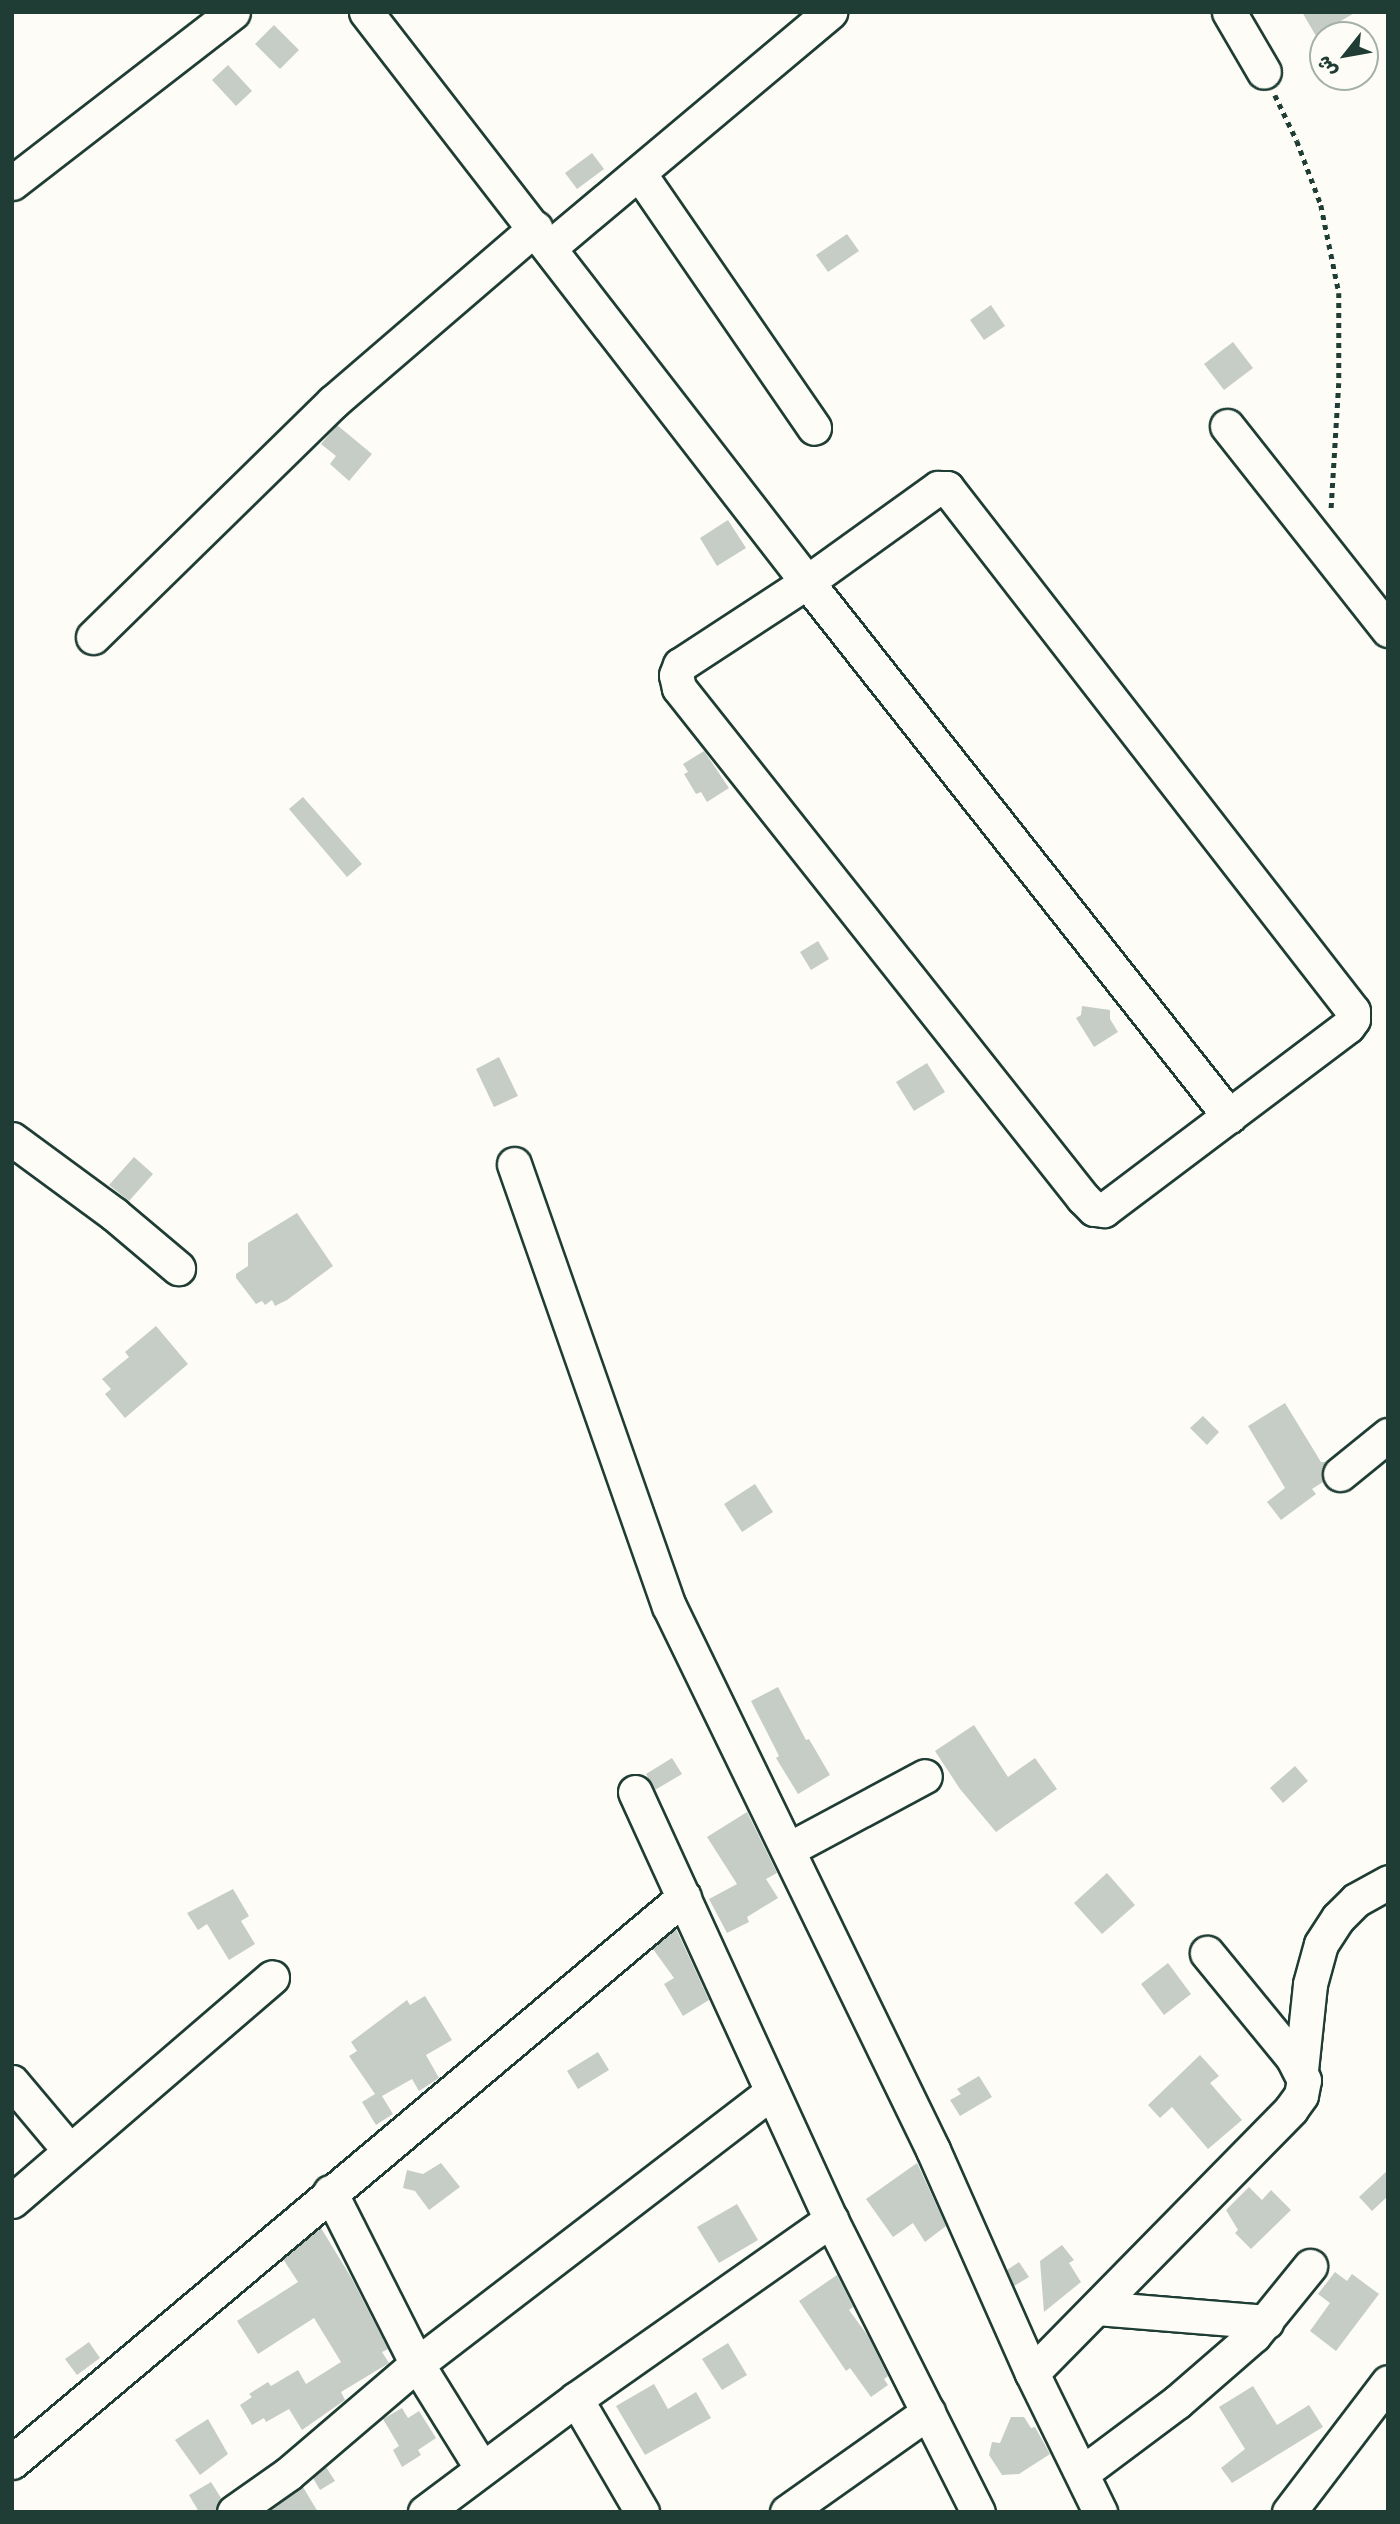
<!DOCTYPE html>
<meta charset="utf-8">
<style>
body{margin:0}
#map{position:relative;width:1400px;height:2524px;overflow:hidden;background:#fdfcf7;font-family:"Balsamiq Sans","Playpen Sans Arabic",sans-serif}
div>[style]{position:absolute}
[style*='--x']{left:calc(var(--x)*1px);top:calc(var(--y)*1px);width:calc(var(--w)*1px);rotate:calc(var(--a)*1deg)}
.building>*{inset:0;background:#c6cdc7}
.path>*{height:4.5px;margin-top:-2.25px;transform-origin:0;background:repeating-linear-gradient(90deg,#1f3d34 0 5px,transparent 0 10px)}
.roads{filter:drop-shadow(2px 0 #1f3d34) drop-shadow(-2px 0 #1f3d34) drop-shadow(0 2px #1f3d34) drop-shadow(0 -2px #1f3d34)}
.minor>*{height:33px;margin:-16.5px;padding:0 16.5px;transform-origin:16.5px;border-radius:16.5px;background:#fdfcf7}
span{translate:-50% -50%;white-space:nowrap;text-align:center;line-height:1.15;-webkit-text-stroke:5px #fdfcf7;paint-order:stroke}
.frame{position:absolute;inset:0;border:14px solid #1f3d34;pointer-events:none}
.north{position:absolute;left:1309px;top:21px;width:70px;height:70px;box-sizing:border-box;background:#fdfcf7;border:2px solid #a4b0a9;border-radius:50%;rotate:239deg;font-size:19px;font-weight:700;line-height:28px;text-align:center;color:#1f3d34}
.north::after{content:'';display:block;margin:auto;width:24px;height:32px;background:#1f3d34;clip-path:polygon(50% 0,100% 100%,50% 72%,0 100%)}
</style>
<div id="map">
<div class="building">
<i style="clip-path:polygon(1302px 12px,1356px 12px,1316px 36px)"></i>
<i style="clip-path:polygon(274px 25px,299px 50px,280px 69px,255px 44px)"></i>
<i style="clip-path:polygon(228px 65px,252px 91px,236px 106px,212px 80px)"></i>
<i style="clip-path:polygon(592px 153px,604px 169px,577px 189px,565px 173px)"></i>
<i style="clip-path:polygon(847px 234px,859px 251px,828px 272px,816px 255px)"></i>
<i style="clip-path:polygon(991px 305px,1005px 326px,984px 340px,970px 320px)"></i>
<i style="clip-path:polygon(1233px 342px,1253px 368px,1224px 390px,1204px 364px)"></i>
<i style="clip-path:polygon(337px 425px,372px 454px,349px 481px,330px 464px,336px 456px,321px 444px)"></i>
<i style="clip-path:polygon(728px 520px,746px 548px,717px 566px,700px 538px)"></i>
<i style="clip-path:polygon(704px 751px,729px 788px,707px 802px,701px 792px,696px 794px,684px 774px,688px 772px,683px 764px)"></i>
<i style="clip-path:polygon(303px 797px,362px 864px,347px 877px,289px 809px)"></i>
<i style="clip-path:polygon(818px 941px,829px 959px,811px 970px,800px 952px)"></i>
<i style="clip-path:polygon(1082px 1006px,1110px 1010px,1110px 1019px,1118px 1032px,1094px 1047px,1076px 1018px,1081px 1015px)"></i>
<i style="clip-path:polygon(499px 1057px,518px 1096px,494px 1107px,476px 1069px)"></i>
<i style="clip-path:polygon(927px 1063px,945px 1092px,914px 1111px,896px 1082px)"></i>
<i style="clip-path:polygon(134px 1157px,153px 1174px,129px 1201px,109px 1185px)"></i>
<i style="clip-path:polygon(297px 1213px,333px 1266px,287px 1300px,275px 1306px,272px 1300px,265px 1305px,262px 1301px,256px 1304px,236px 1278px,236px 1274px,248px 1266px,248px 1243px)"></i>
<i style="clip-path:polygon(156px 1326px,188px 1364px,125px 1418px,105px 1394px,111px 1389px,102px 1379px,129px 1357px,125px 1352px)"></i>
<i style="clip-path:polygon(1285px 1403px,1321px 1462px,1326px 1462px,1322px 1468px,1323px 1482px,1312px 1489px,1316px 1494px,1281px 1520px,1267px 1502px,1285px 1488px,1248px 1426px)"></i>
<i style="clip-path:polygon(1203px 1416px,1219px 1432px,1207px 1445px,1190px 1428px)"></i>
<i style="clip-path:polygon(755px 1484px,773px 1512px,742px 1532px,724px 1504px)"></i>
<i style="clip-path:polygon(778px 1687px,806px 1740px,809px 1739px,830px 1775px,798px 1794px,776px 1758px,779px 1756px,751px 1701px)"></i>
<i style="clip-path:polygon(974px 1725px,1008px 1777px,1035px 1758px,1057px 1789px,996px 1832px,960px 1789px,935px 1751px)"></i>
<i style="clip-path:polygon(672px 1758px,682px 1774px,655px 1790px,646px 1774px)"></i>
<i style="clip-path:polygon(1295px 1766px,1308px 1781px,1283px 1803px,1270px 1788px)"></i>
<i style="clip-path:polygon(747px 1812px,777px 1873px,766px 1879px,778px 1898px,747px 1917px,749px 1922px,727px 1933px,709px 1899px,737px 1884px,707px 1837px)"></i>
<i style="clip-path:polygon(1107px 1873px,1135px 1905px,1102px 1934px,1074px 1903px)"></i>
<i style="clip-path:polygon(233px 1889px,249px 1916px,241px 1921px,255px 1944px,229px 1960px,207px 1924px,198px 1930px,187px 1913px)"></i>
<i style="clip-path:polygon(676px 1929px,709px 2000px,683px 2016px,664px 1984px,674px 1978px,653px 1949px)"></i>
<i style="clip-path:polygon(1168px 1963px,1191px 1994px,1164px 2015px,1141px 1984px)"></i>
<i style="clip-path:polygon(425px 1996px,452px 2040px,426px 2055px,439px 2078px,419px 2091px,412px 2079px,382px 2096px,393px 2114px,376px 2125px,362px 2102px,375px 2094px,349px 2056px,357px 2051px,351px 2042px,407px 2000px,410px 2005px)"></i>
<i style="clip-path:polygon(598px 2052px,609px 2070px,578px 2089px,567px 2071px)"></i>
<i style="clip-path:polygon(1200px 2055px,1219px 2076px,1210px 2083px,1242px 2120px,1208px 2149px,1172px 2107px,1160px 2118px,1148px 2105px)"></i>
<i style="clip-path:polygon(979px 2076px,992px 2097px,960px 2116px,950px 2100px,961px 2094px,957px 2089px)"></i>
<i style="clip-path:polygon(441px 2163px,460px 2187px,429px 2210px,415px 2191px,403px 2188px,407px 2170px,423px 2174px)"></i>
<i style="clip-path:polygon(917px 2163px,946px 2226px,925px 2242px,913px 2223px,893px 2237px,866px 2199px)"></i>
<i style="clip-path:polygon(1388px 2170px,1388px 2196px,1372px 2211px,1359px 2197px)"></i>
<i style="clip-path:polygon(1249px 2187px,1262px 2200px,1271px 2190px,1291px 2210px,1251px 2249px,1235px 2233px,1238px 2230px,1226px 2210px)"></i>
<i style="clip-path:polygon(737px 2204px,758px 2240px,719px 2263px,697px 2227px)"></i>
<i style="clip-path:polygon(321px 2228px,352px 2279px,388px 2349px,382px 2352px,389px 2363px,341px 2392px,345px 2400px,302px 2430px,289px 2409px,266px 2422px,264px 2418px,252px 2425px,240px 2405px,252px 2397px,249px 2394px,268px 2382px,271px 2386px,298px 2370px,306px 2384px,341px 2362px,314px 2318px,258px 2354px,237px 2321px,298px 2282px,283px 2259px)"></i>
<i style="clip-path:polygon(1062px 2245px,1074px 2260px,1069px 2263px,1081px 2282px,1044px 2312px,1040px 2261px)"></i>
<i style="clip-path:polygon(1019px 2262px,1029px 2277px,1014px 2286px,1007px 2270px)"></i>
<i style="clip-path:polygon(1335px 2272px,1347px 2281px,1352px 2274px,1379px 2294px,1336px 2351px,1310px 2331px,1330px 2303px,1318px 2294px)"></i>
<i style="clip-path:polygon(837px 2275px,853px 2307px,849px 2310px,868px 2336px,888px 2376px,884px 2379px,888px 2385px,871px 2397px,850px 2368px,846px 2371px,799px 2301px)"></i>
<i style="clip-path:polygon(89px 2342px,100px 2358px,77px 2375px,65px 2359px)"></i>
<i style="clip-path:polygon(728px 2343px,747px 2375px,722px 2390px,702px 2359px)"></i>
<i style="clip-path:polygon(654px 2384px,668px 2409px,696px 2392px,711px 2418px,645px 2455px,616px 2406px)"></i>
<i style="clip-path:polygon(1253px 2386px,1277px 2425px,1309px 2405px,1323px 2427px,1232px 2483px,1221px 2468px,1245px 2449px,1219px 2407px)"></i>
<i style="clip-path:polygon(402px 2408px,408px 2418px,419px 2411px,436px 2438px,418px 2450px,421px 2455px,402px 2467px,393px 2450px,399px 2446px,383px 2419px)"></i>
<i style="clip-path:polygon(1011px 2417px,1024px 2417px,1031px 2428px,1035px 2427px,1050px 2454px,1019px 2474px,1002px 2475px,989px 2455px,992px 2442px,1000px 2443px)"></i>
<i style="clip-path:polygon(208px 2419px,228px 2454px,200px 2475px,175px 2440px)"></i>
<i style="clip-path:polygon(326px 2467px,335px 2481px,320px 2490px,313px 2478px)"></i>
<i style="clip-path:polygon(211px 2482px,221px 2498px,215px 2512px,199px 2512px,189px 2495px)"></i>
<i style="clip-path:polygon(303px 2487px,318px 2512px,268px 2512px,299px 2490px)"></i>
</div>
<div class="path">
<i style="--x:1275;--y:95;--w:51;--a:64.4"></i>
<i style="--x:1297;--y:141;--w:68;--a:69.4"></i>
<i style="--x:1321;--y:205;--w:90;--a:78.4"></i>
<i style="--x:1339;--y:293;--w:90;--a:90"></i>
<i style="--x:1339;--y:383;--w:129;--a:93.5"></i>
</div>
<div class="roads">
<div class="minor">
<i style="--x:366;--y:12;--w:721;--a:52.27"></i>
<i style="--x:807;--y:582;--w:681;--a:51.68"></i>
<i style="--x:1229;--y:12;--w:69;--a:59.7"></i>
<i style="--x:639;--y:173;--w:309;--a:55.5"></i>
<i style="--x:12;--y:183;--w:279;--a:-37.7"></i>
<i style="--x:550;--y:247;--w:366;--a:-40"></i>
<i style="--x:1227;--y:426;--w:260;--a:51.7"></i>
<i style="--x:938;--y:488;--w:9;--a:0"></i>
<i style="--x:947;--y:488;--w:662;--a:52.18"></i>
<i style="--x:1353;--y:1011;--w:8;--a:90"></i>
<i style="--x:1353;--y:1019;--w:9;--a:126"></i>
<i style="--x:1348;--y:1026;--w:306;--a:143"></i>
<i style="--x:1104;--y:1210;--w:10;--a:-174"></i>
<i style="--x:1094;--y:1209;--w:16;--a:-135"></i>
<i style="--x:1083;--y:1198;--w:651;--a:-128.38"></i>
<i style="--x:679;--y:688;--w:13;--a:-103"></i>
<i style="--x:676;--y:675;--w:11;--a:-68"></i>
<i style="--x:680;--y:665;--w:152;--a:-33.2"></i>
<i style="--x:807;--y:582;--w:161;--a:-35.7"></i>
<i style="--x:93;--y:637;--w:336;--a:-44.4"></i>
<i style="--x:333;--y:402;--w:267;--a:-40.7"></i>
<i style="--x:12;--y:1139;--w:127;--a:36.3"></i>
<i style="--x:114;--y:1214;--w:84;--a:40.2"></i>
<i style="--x:514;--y:1164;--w:468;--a:70.7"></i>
<i style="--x:669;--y:1606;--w:605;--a:64.11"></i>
<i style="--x:933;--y:2150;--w:244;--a:66.1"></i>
<i style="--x:1032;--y:2373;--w:155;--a:63.9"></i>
<i style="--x:1340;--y:1474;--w:62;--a:-39.1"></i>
<i style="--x:635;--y:1792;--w:471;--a:65.4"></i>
<i style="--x:831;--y:2220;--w:327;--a:63.3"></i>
<i style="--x:789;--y:1849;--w:154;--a:-28.2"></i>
<i style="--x:1301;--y:2070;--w:86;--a:-84"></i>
<i style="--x:1310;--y:1984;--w:41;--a:-74.6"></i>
<i style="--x:1321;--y:1944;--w:31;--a:-57"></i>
<i style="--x:1338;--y:1918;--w:25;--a:-45"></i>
<i style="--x:1356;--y:1900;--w:37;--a:-29"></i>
<i style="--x:12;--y:2082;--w:89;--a:50"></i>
<i style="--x:330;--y:2192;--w:193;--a:63.2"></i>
<i style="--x:417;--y:2364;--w:123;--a:58.2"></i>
<i style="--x:12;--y:2201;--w:343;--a:-40.7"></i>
<i style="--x:1097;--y:2308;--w:170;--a:4.7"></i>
<i style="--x:1032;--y:2373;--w:370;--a:-45.5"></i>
<i style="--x:1291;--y:2109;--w:17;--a:-54"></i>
<i style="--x:1301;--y:2095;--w:15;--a:-79"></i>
<i style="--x:1304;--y:2080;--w:25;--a:-117"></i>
<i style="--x:1293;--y:2058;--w:136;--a:-129.3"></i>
<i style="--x:576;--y:2399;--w:131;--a:59.7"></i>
<i style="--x:12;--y:2462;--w:878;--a:-40.06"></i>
<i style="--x:1082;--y:2473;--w:119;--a:-36.8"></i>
<i style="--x:1177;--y:2402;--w:102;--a:-41"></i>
<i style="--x:1254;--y:2335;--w:89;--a:-50.9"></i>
<i style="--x:234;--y:2512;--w:66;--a:-35.1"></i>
<i style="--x:288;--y:2474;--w:170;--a:-40.5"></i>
<i style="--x:417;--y:2364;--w:447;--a:-37.5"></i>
<i style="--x:425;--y:2512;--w:189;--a:-36.8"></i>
<i style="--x:576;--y:2399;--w:312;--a:-35.1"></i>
<i style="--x:787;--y:2512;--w:173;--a:-35.3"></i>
<i style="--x:1289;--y:2512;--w:163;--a:-52.7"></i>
</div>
</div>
<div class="frame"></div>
<div class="north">ش</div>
</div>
